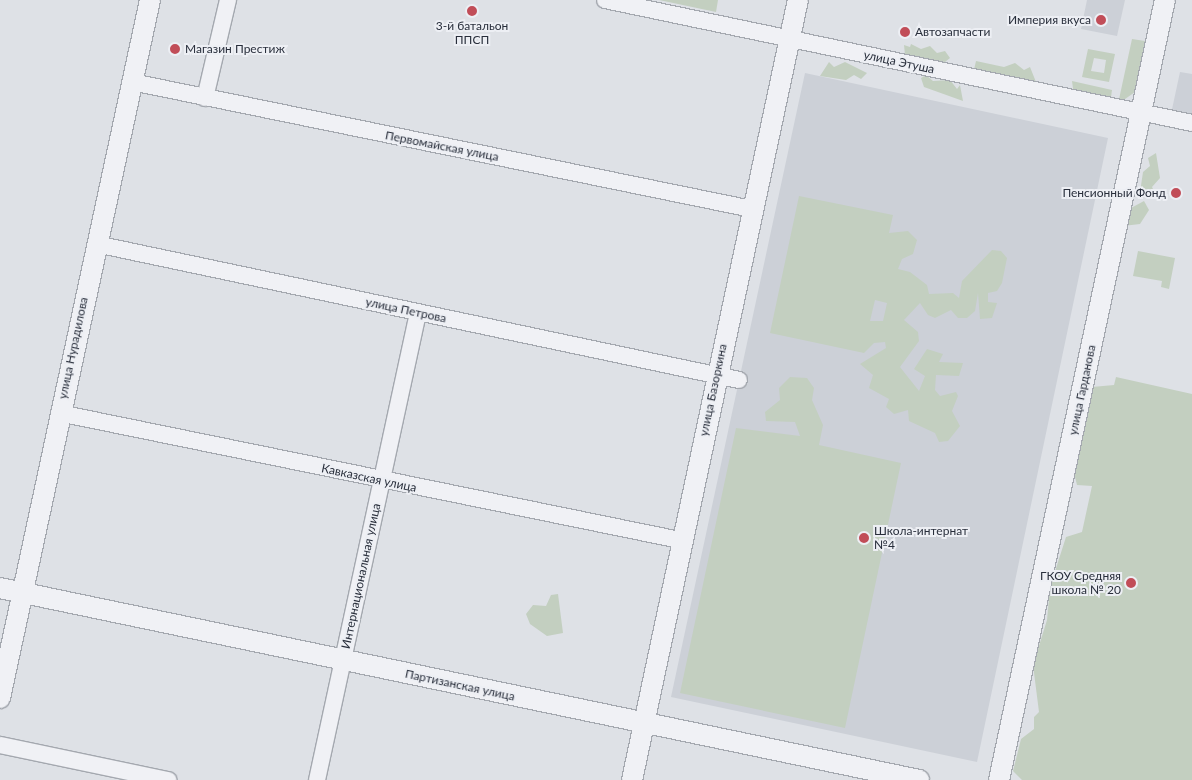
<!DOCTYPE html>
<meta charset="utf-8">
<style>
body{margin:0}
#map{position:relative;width:1192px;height:780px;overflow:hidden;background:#dee1e6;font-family:Lato,sans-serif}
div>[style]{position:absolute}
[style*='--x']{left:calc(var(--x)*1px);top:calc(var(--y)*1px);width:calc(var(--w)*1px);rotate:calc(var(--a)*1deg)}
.built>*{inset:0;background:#ccd0d7}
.green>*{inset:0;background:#c3cfc0}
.roads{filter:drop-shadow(1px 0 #a4a8af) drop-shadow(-1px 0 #a4a8af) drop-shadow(0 1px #a4a8af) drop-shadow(0 -1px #a4a8af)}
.minor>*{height:16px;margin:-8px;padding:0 8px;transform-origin:8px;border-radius:8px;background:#f0f1f5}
.tertiary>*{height:20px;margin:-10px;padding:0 10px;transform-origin:10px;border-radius:10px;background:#f0f1f5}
.dots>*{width:14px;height:14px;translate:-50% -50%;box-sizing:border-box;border:2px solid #edeff4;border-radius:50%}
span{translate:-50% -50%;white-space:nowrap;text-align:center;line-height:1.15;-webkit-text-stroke:4px #edeff4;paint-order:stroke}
.poi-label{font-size:12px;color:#282e3b}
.right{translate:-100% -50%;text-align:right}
.left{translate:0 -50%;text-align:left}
.street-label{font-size:12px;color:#282e3b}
</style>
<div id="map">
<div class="built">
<i style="clip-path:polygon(1087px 0,1125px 0,1117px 36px,1081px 29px)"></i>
<i style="clip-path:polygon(1180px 72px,1192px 74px,1192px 118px,1171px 114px)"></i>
<i style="clip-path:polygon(805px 73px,1108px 138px,977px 762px,671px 697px)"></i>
</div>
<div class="green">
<i style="clip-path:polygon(659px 0,718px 0,716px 12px)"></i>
<i style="clip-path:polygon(1132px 39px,1145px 41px,1135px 92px,1118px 104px)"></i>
<i style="clip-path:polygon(911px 44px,921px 49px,930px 46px,937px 53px,945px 51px,950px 58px,945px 62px,912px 58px,905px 55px,904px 45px,910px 47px)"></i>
<i style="clip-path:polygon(evenodd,1088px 49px,1115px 54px,1109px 82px,1082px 77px,1088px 49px,1094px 58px,1106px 60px,1104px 73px,1091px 71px,1094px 58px)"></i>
<i style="clip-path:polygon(976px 61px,1004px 67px,1015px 63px,1024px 70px,1030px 67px,1036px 82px,973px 74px)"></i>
<i style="clip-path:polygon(829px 62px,834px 67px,845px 62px,867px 73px,861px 79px,854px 75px,846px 80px,820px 76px)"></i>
<i style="clip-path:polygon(926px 75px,933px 81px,950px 80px,957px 89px,960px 85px,963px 101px,924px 87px,921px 78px)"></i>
<i style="clip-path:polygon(1072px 81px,1112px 90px,1110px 104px,1074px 96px)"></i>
<i style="clip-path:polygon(1156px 153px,1160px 178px,1152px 187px,1155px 193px,1139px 199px,1143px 172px,1150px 166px,1148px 158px)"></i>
<i style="clip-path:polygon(evenodd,799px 196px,893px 215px,889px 233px,908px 231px,917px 240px,913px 254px,902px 259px,898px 269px,910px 272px,927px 285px,929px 294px,953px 293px,959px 298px,962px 281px,992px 250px,1001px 251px,1007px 258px,1002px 283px,997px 291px,988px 293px,988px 302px,997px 303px,992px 318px,980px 319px,978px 293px,975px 311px,967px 318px,958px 318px,951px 310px,935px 318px,928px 315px,920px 303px,904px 320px,918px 332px,919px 341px,900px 367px,919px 391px,925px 376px,914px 369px,927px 349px,943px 354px,939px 362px,963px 363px,959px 376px,936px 375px,935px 390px,940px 396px,956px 392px,958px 396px,952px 411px,960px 426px,948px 441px,939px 442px,935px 433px,909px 421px,908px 410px,894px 414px,886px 407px,889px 399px,869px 388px,873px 375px,860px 364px,886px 348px,885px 342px,874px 343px,864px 353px,770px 333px,799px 196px,875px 300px,887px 303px,883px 321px,870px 321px,875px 300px)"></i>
<i style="clip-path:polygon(1144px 201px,1149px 210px,1140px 224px,1123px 226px,1131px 208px)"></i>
<i style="clip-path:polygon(1138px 251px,1175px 258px,1169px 289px,1161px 287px,1162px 281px,1133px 276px)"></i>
<i style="clip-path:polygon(790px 377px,807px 378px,814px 388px,812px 400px,823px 425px,819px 445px,901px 463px,845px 728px,680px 693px,736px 428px,800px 436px,795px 422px,766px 421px,765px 412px,780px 400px,779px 388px)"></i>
<i style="clip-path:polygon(1116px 377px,1192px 394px,1192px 780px,1022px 780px,1013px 771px,1021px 739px,1034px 729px,1034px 717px,1039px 712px,1033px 665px,1047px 620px,1050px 587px,1066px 537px,1082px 532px,1092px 486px,1077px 485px,1074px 473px,1087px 403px,1092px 387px,1114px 385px)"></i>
<i style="clip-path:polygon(558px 594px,563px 633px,547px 636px,530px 624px,526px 614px,533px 605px,546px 606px,551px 595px)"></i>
</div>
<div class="roads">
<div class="minor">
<i style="--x:605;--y:0;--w:600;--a:11.83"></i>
<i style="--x:132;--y:82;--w:633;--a:11.58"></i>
<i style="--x:205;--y:98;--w:101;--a:-76.8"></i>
<i style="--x:96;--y:244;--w:657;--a:11.94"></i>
<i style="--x:59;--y:413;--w:634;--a:11.56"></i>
<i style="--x:0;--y:745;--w:172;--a:11.8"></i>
<i style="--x:317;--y:780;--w:478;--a:-77.8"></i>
</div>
<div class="tertiary">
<i style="--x:0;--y:588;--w:939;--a:11.8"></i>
<i style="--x:0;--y:698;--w:714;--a:-77.87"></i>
<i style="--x:632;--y:780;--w:797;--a:-77.99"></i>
<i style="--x:999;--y:780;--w:797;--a:-77.99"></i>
</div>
</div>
<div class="dots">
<i style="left:472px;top:11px;background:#c14d58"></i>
<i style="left:1101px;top:20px;background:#c14d58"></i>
<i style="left:905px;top:32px;background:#c14d58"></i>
<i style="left:175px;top:49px;background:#c14d58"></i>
<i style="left:1176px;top:193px;background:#c14d58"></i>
<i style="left:864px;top:538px;background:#c14d58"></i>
<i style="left:1131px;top:583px;background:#c14d58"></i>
</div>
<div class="poi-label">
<span class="right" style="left:1091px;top:20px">Империя вкуса</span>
<span style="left:472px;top:33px">3-й батальон<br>ППСП</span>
<span class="left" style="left:915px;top:32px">Автозапчасти</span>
<span class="left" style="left:185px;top:49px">Магазин Престиж</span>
<span class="right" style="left:1166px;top:193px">Пенсионный Фонд</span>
<span class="left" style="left:874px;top:538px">Школа-интернат<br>№4</span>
<span class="right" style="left:1121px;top:583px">ГКОУ Средняя<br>школа № 20</span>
</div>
<div class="street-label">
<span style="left:899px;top:62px;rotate:12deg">улица Этуша</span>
<span style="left:442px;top:146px;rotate:11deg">Первомайская улица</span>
<span style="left:406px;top:310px;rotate:12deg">улица Петрова</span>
<span style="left:73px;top:348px;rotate:-78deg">улица Нурадилова</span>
<span style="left:713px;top:390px;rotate:-78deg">улица Базоркина</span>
<span style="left:1082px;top:390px;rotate:-78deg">улица Гарданова</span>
<span style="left:369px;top:478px;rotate:12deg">Кавказская улица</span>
<span style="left:361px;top:576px;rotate:-78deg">Интернациональная улица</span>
<span style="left:460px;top:685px;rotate:12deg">Партизанская улица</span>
</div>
</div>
